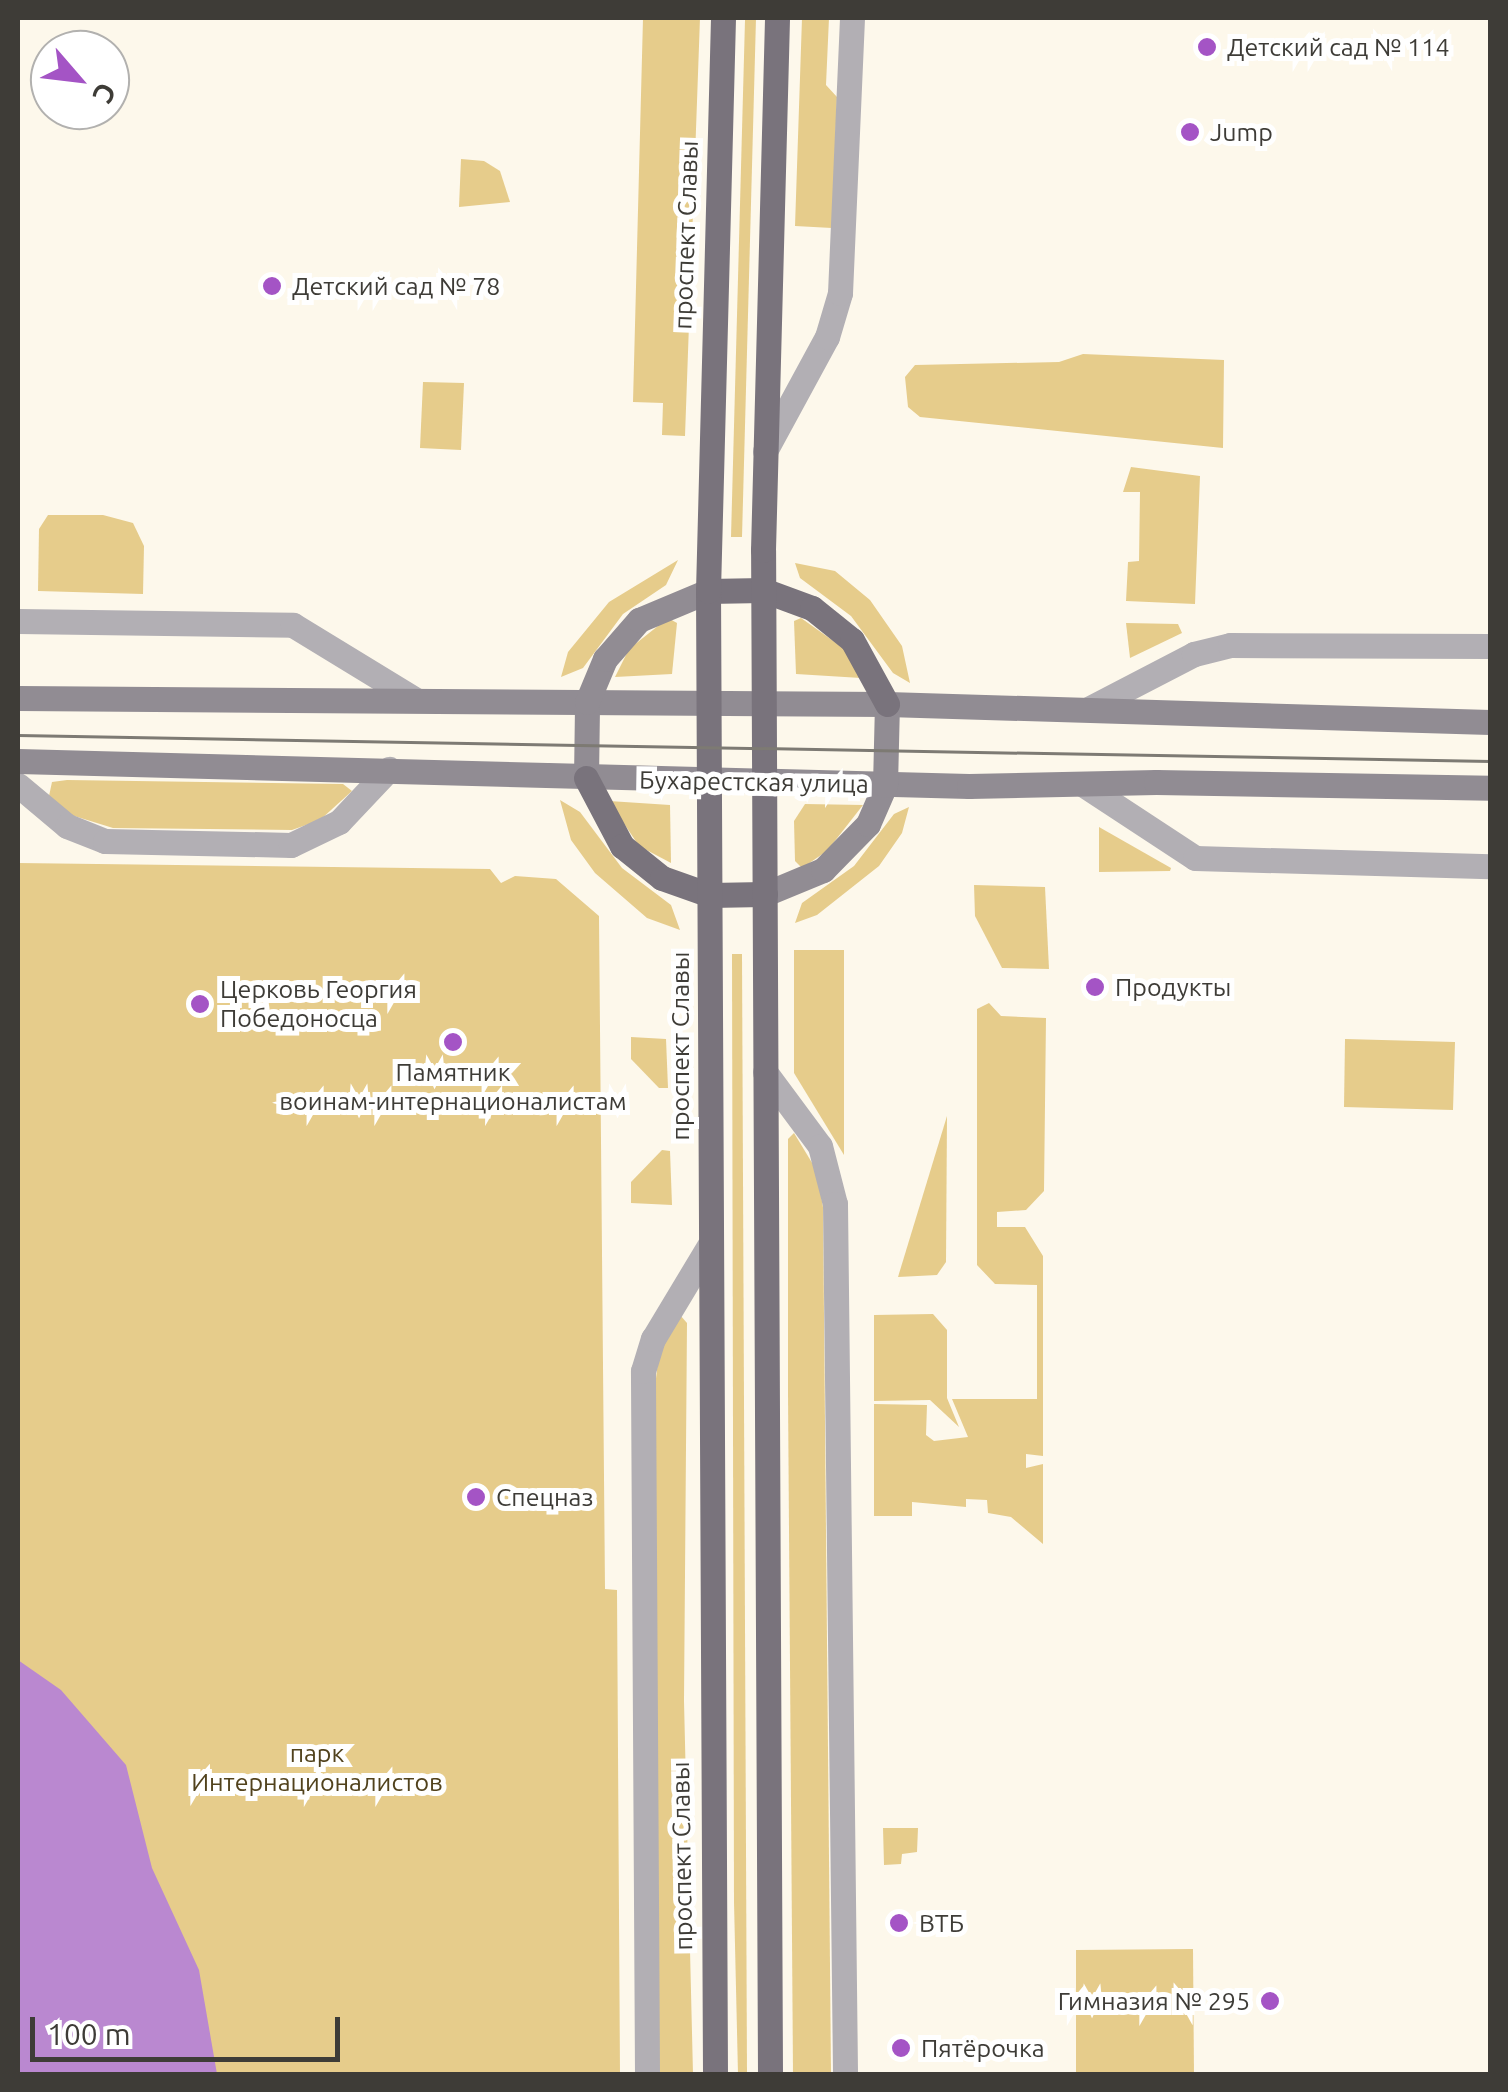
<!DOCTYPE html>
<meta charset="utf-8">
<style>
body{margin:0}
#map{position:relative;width:1508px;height:2092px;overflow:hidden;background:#fdf8eb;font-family:Ubuntu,sans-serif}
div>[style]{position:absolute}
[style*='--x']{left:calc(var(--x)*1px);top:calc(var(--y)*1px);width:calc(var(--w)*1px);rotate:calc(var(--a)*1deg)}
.green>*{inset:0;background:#e6cc8b}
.water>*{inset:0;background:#ba88d0}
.street>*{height:25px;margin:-12.5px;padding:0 12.5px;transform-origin:12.5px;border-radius:12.5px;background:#b2afb4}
.secondary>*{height:25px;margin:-12.5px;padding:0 12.5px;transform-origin:12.5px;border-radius:12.5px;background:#918c93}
.primary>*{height:25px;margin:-12.5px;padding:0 12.5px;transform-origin:12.5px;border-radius:12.5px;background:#79737c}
.tram>*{height:2.5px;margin:-1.25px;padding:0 1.25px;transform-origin:1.25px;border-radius:1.25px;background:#7d7a73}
.dots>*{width:28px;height:28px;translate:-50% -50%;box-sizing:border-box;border:5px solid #fff;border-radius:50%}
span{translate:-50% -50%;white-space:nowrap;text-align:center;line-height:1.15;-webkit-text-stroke:10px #fff;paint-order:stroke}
.poi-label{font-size:25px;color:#3e3c37}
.left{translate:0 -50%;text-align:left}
.right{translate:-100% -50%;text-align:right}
.street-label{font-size:25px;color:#3e3c37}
.park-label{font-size:25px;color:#51421d}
.frame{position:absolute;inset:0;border:20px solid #3e3c37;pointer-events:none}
.north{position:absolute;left:30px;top:30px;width:100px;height:100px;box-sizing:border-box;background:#fff;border:2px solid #b2b1af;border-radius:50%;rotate:118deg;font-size:28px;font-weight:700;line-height:40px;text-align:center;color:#3e3c37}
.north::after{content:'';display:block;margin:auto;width:35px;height:45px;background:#a454c5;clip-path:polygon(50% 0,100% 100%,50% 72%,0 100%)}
.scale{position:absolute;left:30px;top:2017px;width:310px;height:45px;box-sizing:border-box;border:5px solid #3e3c37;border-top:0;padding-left:12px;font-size:30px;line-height:35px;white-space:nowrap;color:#3e3c37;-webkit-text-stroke:8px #fff;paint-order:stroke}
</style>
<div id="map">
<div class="green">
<i style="clip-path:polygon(643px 18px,700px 18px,685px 436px,662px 435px,663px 403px,633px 402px)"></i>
<i style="clip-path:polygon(756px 18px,742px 537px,731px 537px,745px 20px)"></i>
<i style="clip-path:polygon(802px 18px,829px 18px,826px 85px,837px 97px,832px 228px,795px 226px)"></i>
<i style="clip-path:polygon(461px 159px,484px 161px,500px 171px,510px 202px,459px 207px)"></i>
<i style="clip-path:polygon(1083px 354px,1224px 360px,1223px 448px,920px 417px,908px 407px,905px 377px,915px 365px,1059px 362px)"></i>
<i style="clip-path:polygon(423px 382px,464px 383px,461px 450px,420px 448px)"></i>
<i style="clip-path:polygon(1131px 467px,1200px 476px,1195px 604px,1126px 601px,1128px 562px,1139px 561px,1140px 492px,1123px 492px)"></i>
<i style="clip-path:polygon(48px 515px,103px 515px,133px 523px,144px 546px,143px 594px,38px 591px,39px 529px)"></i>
<i style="clip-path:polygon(678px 560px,666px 585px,623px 614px,583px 668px,561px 677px,568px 652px,609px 602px)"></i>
<i style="clip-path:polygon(795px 563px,835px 571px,870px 600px,902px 646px,910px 683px,893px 673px,851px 616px,800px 578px)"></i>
<i style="clip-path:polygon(668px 618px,677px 623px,672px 674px,615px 677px,629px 649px)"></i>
<i style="clip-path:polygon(801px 618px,846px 650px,861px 678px,796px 674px,794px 621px)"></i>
<i style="clip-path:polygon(1126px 623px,1178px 624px,1182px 633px,1130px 658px)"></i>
<i style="clip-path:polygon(67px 780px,343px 784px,352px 791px,320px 820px,292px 830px,113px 828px,71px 815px,49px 796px,52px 782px)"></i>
<i style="clip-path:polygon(560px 800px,580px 812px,622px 868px,671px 905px,680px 930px,647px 918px,595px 873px,571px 840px)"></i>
<i style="clip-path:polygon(609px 801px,670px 805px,671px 863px,639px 846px)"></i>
<i style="clip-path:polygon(805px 804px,863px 805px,827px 851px,802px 868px,795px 861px,794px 821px)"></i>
<i style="clip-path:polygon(909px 807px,902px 833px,879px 866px,817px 915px,795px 923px,802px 903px,854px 866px,894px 814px)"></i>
<i style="clip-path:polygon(1099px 827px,1171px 868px,1170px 871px,1099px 872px)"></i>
<i style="clip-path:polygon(18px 863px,490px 869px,501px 883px,515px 876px,556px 879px,599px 916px,605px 1589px,617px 1590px,620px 2074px,18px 2074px)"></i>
<i style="clip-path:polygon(974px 885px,1045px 887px,1049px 969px,1002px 968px,975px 916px)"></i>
<i style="clip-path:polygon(794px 950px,844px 950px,844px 1155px,794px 1073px)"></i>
<i style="clip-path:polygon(732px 954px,742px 954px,747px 2074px,738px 2074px,734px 1902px)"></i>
<i style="clip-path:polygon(989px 1003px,1001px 1016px,1046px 1018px,1044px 1191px,1026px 1210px,997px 1212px,997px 1227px,1025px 1227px,1043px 1256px,1043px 1456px,1026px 1454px,1026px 1468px,1043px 1464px,1043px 1544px,1011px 1517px,988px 1513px,987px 1500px,966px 1499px,966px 1507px,912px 1502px,912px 1516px,874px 1516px,874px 1404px,927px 1405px,926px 1435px,934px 1441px,968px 1437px,952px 1399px,1037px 1399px,1037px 1285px,995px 1284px,977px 1265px,977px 1009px)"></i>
<i style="clip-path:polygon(631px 1037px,666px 1039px,668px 1088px,659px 1088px,631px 1059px)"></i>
<i style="clip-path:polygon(1345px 1039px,1455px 1042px,1453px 1110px,1344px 1107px)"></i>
<i style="clip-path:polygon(947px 1116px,946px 1262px,937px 1275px,898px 1277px)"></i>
<i style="clip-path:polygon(794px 1133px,817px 1171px,823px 1207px,831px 2074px,793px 2074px,788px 1393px,788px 1139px)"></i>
<i style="clip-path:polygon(662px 1150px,670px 1151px,672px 1205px,631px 1203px,631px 1182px)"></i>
<i style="clip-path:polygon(933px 1314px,947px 1330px,947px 1398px,959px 1427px,930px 1400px,874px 1401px,874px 1315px)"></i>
<i style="clip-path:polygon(680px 1315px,687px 1323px,684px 1701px,693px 2074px,657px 2074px,655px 1387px,659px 1352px)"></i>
<i style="clip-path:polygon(883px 1828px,918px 1828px,917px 1852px,902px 1854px,901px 1864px,884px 1865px)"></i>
<i style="clip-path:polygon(1193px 1949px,1194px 2074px,1076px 2074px,1076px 1950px)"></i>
</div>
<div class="water">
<i style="clip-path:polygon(18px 1660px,61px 1690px,126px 1765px,152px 1868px,199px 1970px,217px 2074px,18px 2074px)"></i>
</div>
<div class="street">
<i style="--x:765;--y:451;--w:130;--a:-61.5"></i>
<i style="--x:827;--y:337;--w:46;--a:-73.5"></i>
<i style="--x:840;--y:293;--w:275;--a:-87.5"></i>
<i style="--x:18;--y:621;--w:275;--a:0.8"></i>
<i style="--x:293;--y:625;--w:142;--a:31.4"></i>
<i style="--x:1090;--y:708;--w:117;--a:-27.4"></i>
<i style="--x:1194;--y:654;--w:37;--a:-14"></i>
<i style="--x:1230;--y:645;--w:260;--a:0.2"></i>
<i style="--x:18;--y:785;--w:64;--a:39.9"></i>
<i style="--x:67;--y:826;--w:41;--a:21.5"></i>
<i style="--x:105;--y:841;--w:186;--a:1.2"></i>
<i style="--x:291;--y:845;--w:53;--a:-25.6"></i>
<i style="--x:339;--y:822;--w:73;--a:-46.7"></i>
<i style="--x:1084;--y:785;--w:133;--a:33.3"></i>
<i style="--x:1195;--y:858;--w:295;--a:1.6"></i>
<i style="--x:765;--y:1072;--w:92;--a:53.4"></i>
<i style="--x:820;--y:1146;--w:60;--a:75.5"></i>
<i style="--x:835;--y:1204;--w:870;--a:89.34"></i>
<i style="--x:647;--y:2074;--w:703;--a:-90.33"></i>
<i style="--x:643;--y:1371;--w:34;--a:-73"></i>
<i style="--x:653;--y:1339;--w:111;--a:-59"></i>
</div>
<div class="secondary">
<i style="--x:18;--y:698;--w:869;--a:0.4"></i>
<i style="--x:887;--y:704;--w:603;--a:1.71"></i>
<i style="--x:18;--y:761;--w:951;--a:1.51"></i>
<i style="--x:969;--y:786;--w:187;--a:-1.2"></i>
<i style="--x:1156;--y:782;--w:334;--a:1"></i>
<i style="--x:586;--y:778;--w:76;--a:-89.2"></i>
<i style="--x:587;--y:702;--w:47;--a:-67.3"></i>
<i style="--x:605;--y:659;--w:52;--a:-48.9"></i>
<i style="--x:639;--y:620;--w:75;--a:-22.8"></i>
<i style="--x:765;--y:894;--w:63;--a:-22.5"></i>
<i style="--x:823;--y:870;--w:64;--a:-45.6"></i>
<i style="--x:868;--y:824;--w:43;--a:-66.4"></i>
<i style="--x:885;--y:785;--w:81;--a:-88.6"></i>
</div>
<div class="primary">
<i style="--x:708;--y:591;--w:55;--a:-1"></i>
<i style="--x:763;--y:590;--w:52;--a:20.2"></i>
<i style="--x:812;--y:608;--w:51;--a:38.7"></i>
<i style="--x:852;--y:640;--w:73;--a:61.3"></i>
<i style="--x:586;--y:778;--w:77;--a:62.1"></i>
<i style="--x:622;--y:846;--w:51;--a:38.7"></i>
<i style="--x:662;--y:878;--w:51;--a:19.5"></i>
<i style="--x:710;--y:895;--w:55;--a:-1"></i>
<i style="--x:715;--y:2074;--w:1483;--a:-90.27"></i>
<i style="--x:708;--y:591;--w:573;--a:-88.5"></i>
<i style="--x:770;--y:2074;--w:1524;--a:-90.26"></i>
<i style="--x:763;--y:550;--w:532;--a:-88.49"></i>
</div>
<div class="tram">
<i style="--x:18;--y:735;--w:1472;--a:1.01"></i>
</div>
<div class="dots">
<i style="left:1207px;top:47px;background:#a454c5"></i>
<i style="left:1190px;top:132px;background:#a454c5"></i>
<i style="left:272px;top:286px;background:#a454c5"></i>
<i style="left:1095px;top:987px;background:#a454c5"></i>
<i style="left:200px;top:1004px;background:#a454c5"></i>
<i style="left:453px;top:1042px;background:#a454c5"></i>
<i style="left:476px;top:1497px;background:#a454c5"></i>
<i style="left:899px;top:1923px;background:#a454c5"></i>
<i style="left:1270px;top:2001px;background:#a454c5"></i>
<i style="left:901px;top:2048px;background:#a454c5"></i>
</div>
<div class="poi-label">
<span class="left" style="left:1227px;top:47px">Детский сад № 114</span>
<span class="left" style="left:1210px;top:132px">Jump</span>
<span class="left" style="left:292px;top:286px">Детский сад № 78</span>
<span class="left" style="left:1115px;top:987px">Продукты</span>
<span class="left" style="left:220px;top:1004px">Церковь Георгия<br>Победоносца</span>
<span style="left:453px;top:1087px">Памятник<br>воинам-интернационалистам</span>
<span class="left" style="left:496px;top:1497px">Спецназ</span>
<span class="left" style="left:919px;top:1923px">ВТБ</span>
<span class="right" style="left:1250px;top:2001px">Гимназия № 295</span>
<span class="left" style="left:921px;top:2048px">Пятёрочка</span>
</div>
<div class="street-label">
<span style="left:686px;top:235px;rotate:-88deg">проспект Славы</span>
<span style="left:754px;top:782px;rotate:1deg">Бухарестская улица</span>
<span style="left:680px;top:1046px;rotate:-90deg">проспект Славы</span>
<span style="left:682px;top:1856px;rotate:-91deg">проспект Славы</span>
</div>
<div class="park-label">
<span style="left:317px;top:1768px">парк<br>Интернационалистов</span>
</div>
<div class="frame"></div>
<div class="north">С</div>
<div class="scale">100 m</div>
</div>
